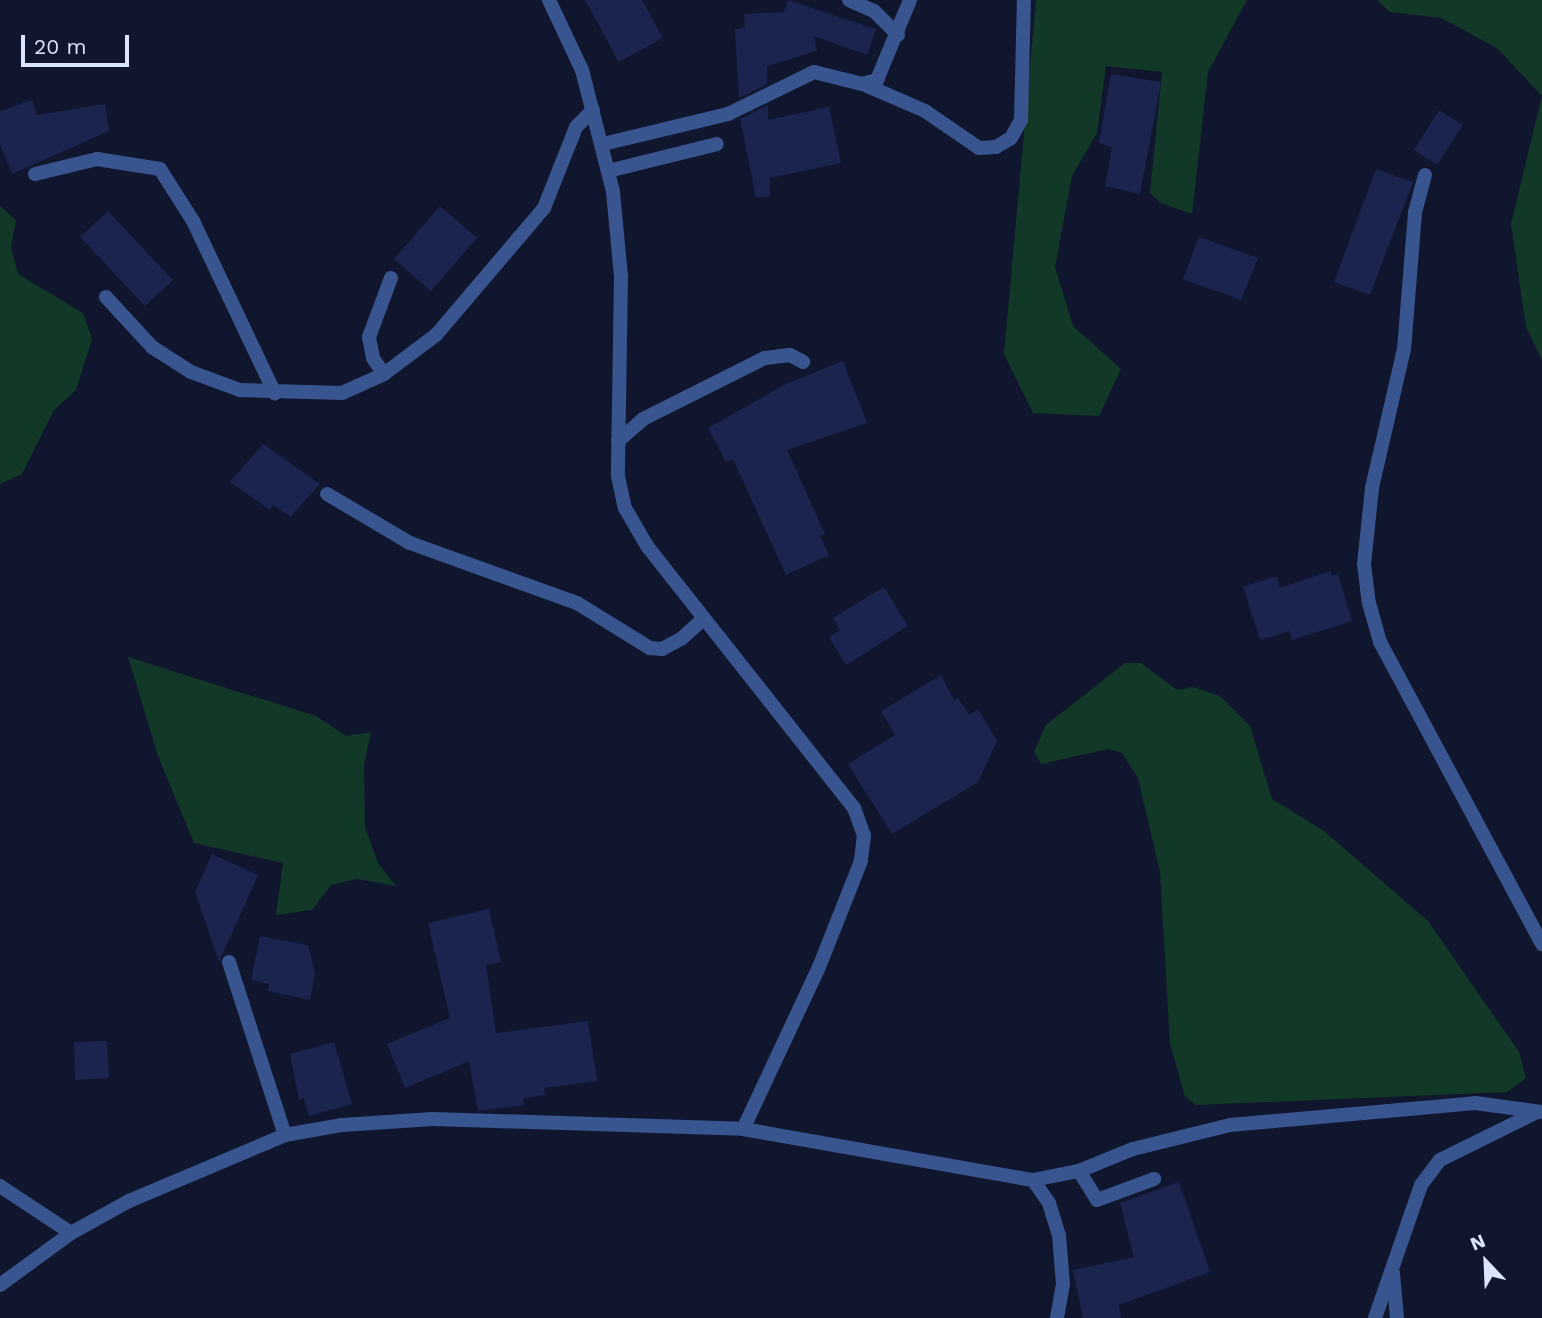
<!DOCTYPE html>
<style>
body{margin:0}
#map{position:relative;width:1542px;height:1318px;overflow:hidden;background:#10162d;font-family:"Work Sans",sans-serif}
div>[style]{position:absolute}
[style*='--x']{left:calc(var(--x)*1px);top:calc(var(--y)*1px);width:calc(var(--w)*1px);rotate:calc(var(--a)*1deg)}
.green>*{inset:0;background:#123828}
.building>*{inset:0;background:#1a244f}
.service>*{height:14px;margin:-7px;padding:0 7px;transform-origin:7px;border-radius:7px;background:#38558f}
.minor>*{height:14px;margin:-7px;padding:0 7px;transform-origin:7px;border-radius:7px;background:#38558f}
span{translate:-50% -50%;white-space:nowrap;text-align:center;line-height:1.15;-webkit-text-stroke:5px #10162d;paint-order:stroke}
.north{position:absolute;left:1451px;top:1227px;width:70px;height:70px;-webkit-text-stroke:5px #10162d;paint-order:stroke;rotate:337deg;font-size:19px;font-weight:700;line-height:28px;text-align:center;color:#dce5ff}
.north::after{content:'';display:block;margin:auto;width:24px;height:32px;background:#dce5ff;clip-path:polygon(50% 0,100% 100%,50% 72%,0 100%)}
.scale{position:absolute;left:21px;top:35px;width:108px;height:32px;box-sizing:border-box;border:4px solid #dce5ff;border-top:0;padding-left:9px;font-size:21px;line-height:24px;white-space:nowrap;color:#dce5ff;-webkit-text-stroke:5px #10162d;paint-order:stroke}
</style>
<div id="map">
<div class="green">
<i style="clip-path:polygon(1036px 0,1247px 0,1208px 72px,1192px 214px,1161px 203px,1150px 193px,1162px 72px,1106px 66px,1097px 133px,1072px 176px,1055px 267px,1073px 326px,1121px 369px,1099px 416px,1033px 413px,1004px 354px)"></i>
<i style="clip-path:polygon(1377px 0,1542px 0,1542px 360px,1526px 327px,1511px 224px,1542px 96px,1497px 48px,1441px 18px,1390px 12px)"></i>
<i style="clip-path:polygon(0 206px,16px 220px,11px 247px,18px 274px,83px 313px,92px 339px,76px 390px,54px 410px,22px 474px,0 484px)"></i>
<i style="clip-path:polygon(128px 657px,316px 716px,346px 736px,371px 732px,364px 765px,365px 827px,378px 863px,396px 886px,357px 879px,331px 885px,312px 910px,276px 915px,283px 863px,194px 843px,158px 756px)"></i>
<i style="clip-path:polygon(1125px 663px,1141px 663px,1177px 690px,1193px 687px,1220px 696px,1250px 726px,1272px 799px,1324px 831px,1428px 921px,1519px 1052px,1526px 1078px,1507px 1092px,1196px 1105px,1185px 1096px,1170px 1044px,1160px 872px,1138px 778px,1122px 753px,1108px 749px,1041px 764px,1034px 752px,1046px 725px)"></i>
</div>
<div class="building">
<i style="clip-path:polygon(585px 0,642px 0,663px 38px,619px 62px)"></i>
<i style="clip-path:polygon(788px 0,876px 29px,867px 55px,814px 36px,817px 51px,767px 66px,767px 84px,739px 98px,735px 30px,745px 27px,744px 14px,784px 12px)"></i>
<i style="clip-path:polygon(1111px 74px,1161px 82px,1140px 194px,1105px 186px,1112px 147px,1099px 143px)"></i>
<i style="clip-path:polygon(32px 100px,37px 115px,105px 104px,109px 131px,12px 174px,0 144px,0 111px)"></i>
<i style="clip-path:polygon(768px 105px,768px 120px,829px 107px,841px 163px,770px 178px,770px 196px,756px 198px,740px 119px)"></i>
<i style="clip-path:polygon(1439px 110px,1463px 125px,1437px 165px,1414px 150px)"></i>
<i style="clip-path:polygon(1376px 169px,1413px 182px,1370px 295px,1334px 282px)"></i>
<i style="clip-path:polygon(440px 206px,477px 238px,431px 291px,394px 259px)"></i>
<i style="clip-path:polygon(108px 211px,173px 280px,145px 306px,80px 237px)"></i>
<i style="clip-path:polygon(1199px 237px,1258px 258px,1241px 300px,1183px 279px)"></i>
<i style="clip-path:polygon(843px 361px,867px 423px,787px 450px,825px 534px,820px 536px,829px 555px,786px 575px,733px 459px,726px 462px,708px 428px,786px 384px)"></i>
<i style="clip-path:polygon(263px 444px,320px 484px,290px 517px,273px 505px,270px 510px,230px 482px)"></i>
<i style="clip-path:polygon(1331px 571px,1332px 576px,1338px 574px,1352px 621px,1292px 640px,1289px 631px,1260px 640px,1243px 587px,1277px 576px,1280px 588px)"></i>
<i style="clip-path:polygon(884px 587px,908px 626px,846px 665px,829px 637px,840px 630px,833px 618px)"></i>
<i style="clip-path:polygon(941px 675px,954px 700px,958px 698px,969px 715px,978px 709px,997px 741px,978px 782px,892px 834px,848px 764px,895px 735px,881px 711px)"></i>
<i style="clip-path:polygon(212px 854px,258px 875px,219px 962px,195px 892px)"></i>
<i style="clip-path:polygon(489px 909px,501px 962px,486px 965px,496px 1033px,588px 1021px,597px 1081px,544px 1088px,545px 1095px,523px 1098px,524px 1105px,478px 1111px,469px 1061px,405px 1088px,387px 1044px,450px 1018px,428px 923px)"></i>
<i style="clip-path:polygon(260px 936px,308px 945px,315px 973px,310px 1000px,268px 991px,269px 984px,251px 980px)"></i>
<i style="clip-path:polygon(107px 1041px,109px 1078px,75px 1080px,74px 1042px)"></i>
<i style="clip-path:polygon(334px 1042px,352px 1104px,309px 1116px,304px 1098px,299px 1100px,290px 1054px)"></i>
<i style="clip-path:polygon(1179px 1182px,1210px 1272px,1119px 1305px,1121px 1318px,1083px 1318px,1073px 1270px,1134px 1257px,1120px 1203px)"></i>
</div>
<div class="service">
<i style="--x:849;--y:0;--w:27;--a:24"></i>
<i style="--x:874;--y:11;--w:34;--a:45"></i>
<i style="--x:863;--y:84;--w:68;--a:23.5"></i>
<i style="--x:925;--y:111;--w:65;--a:34.4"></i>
<i style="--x:979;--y:148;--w:17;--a:-3"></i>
<i style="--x:996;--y:147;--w:17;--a:-31"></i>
<i style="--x:1011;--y:138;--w:21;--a:-61"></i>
<i style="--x:1021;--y:120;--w:120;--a:-88.6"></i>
<i style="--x:603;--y:144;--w:129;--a:-13.5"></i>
<i style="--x:728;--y:114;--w:96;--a:-26"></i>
<i style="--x:814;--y:72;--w:49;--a:14"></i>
<i style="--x:862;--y:84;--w:16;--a:-15"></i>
<i style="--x:877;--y:80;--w:87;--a:-67.6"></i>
<i style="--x:608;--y:171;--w:112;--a:-13.9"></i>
<i style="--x:35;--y:174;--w:64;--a:-13.6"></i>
<i style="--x:97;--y:159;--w:64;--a:9"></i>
<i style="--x:160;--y:169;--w:62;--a:57.6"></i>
<i style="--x:193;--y:221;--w:191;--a:64.6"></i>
<i style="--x:1425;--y:175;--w:39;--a:105"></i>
<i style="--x:1415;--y:213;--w:136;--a:94.6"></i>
<i style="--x:1404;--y:349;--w:143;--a:103"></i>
<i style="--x:1372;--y:488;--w:76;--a:96"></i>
<i style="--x:1364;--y:564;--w:39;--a:83"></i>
<i style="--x:1369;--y:603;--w:41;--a:74.2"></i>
<i style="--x:1380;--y:642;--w:343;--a:61.8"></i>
<i style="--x:106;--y:297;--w:68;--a:47.4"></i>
<i style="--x:152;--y:347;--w:46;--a:32.7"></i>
<i style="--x:191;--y:372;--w:52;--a:20.2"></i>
<i style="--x:240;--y:390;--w:102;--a:1.7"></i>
<i style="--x:342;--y:393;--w:46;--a:-24.3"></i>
<i style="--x:384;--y:374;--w:65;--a:-36.9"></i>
<i style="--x:436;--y:335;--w:167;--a:-49.6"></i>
<i style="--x:544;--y:208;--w:87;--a:-68.4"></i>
<i style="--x:576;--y:127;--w:24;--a:-45"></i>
<i style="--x:384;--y:374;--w:19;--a:-125"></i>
<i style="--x:373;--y:358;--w:21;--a:-101"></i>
<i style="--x:369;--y:337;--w:63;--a:-69.6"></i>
<i style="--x:618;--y:441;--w:33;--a:-41"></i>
<i style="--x:643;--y:419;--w:136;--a:-26.6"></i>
<i style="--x:765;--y:358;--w:25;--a:-7"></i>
<i style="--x:790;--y:355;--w:15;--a:28"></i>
<i style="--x:327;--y:494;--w:96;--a:30.6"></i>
<i style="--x:410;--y:543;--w:177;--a:19.8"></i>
<i style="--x:577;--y:603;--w:86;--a:31.7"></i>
<i style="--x:650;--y:648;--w:12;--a:5"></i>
<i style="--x:662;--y:649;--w:21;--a:-28"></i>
<i style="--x:681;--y:639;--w:31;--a:-42"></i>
<i style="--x:229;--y:962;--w:182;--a:72.1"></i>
<i style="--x:1079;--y:1171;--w:34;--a:58"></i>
<i style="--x:1097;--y:1200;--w:61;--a:-20.2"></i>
<i style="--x:1033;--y:1180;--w:28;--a:55"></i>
<i style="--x:1049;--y:1203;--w:34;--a:73"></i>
<i style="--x:1059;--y:1235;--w:49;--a:85.3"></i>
<i style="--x:1063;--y:1284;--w:35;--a:100"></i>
</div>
<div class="minor">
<i style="--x:549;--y:0;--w:77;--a:64.8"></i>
<i style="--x:582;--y:70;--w:126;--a:75.7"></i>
<i style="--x:613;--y:192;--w:84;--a:84.6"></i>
<i style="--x:621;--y:276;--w:200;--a:90.9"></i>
<i style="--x:618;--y:476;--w:33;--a:78"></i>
<i style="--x:625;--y:508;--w:44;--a:59.9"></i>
<i style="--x:647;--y:546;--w:334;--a:51.7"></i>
<i style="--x:854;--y:808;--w:29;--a:70"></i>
<i style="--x:864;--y:835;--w:26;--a:97"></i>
<i style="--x:861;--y:861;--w:114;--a:111.6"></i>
<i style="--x:819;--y:967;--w:179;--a:115.1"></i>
<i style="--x:0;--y:1186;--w:85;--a:33.5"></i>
<i style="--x:1393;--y:1273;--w:45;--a:84.9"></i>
<i style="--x:0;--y:1285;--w:88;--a:-36.2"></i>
<i style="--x:71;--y:1233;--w:66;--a:-28.9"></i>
<i style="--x:129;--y:1201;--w:169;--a:-22.9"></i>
<i style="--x:285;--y:1135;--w:58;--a:-10"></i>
<i style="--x:342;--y:1125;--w:91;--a:-3.8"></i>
<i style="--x:433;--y:1119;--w:310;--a:1.8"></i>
<i style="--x:743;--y:1129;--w:294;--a:10"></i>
<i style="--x:1033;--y:1180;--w:47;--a:-11.1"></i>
<i style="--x:1079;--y:1171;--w:58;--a:-22.2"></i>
<i style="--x:1133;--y:1149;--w:100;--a:-13.9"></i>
<i style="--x:1230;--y:1125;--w:246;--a:-5.1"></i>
<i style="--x:1475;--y:1103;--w:68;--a:7.7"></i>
<i style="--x:1375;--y:1318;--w:141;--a:-70.9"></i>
<i style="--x:1421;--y:1185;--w:31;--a:-53"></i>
<i style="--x:1440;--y:1160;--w:106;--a:-26.3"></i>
</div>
<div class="north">N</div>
<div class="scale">20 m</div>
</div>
